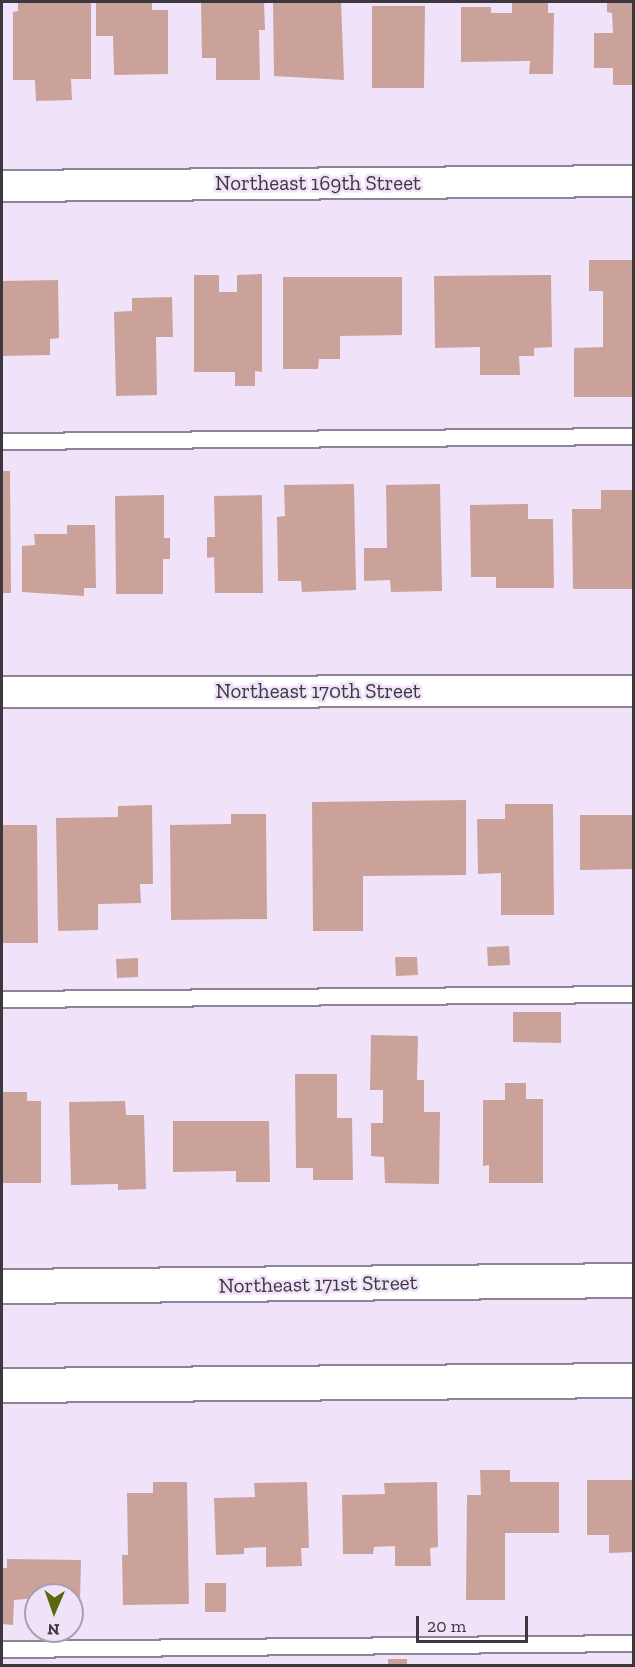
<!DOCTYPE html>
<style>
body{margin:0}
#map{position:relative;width:635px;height:1667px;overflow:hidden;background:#f0e3f9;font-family:"Zilla Slab",serif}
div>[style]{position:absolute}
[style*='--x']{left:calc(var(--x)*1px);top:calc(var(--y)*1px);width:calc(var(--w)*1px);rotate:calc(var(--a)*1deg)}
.building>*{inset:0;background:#cba299}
.roads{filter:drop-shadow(2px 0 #8f8397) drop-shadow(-2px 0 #8f8397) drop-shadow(0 2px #8f8397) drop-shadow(0 -2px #8f8397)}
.service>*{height:15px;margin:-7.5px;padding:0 7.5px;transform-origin:7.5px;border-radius:7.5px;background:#fff}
.minor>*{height:30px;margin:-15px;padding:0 15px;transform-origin:15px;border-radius:15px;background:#fff}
.tertiary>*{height:33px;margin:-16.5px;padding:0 16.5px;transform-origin:16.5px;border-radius:16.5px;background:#fff}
span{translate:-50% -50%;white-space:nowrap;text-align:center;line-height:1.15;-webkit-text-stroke:5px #f0e3f9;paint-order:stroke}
.street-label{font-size:21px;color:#3d3840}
.frame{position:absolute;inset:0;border:3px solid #3d3840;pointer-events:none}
.north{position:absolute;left:24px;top:1583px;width:60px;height:60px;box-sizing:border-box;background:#f0e3f9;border:2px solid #a89faf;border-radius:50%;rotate:182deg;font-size:16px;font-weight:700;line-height:24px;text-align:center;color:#3d3840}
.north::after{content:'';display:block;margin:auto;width:21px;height:27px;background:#5a680f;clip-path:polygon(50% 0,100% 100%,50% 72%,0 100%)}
.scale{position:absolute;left:416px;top:1616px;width:112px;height:27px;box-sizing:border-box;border:3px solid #3d3840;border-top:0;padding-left:8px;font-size:18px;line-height:21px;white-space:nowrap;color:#3d3840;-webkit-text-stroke:4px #f0e3f9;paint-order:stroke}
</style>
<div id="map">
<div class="building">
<i style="clip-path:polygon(18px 2px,91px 2px,91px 79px,71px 79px,72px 100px,36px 101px,35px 80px,13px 80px,13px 12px,18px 11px)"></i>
<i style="clip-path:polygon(96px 2px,152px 2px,152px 10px,168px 10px,168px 74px,114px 75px,113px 36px,96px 36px)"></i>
<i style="clip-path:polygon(201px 2px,264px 2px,265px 30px,259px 30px,260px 80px,216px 80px,216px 58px,202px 58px)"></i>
<i style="clip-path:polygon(341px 2px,344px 80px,274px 76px,273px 3px)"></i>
<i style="clip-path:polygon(512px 2px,548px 2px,548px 13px,554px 13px,553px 74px,529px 74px,530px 61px,461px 62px,461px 7px,491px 7px,491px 13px,512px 13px)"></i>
<i style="clip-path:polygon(607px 2px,634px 2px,634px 85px,613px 85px,613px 68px,594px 68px,594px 33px,613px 33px,612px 13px,607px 12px)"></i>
<i style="clip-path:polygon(372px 6px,425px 6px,424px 88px,372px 88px)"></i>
<i style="clip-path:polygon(589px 260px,634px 260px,634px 397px,574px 397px,574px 348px,603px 347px,603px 291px,589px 291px)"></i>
<i style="clip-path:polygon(262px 274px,262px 372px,255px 371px,255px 386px,235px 386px,235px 372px,194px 372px,194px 275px,219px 275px,219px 292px,237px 292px,237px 275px)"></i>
<i style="clip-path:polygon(551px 275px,552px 347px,534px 348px,534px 356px,519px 356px,520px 375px,480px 375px,480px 347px,435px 348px,434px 276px)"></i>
<i style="clip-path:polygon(283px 277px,402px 277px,402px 335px,340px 336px,340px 359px,319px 359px,318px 369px,283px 369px)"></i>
<i style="clip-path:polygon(58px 280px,59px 338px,50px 339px,50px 355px,2px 356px,2px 281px)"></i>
<i style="clip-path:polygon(172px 297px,173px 337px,156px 337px,157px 395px,116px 396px,114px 312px,132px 311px,132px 298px)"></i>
<i style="clip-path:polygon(2px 471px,10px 471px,11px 593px,2px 593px)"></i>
<i style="clip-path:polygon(354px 484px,356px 590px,302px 592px,301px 581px,278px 581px,277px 517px,285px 516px,284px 485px)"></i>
<i style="clip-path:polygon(440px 484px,442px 591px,391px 592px,390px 580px,364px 581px,364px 548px,387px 548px,386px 485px)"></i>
<i style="clip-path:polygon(601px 490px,634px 490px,634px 589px,573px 589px,572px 509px,601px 509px)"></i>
<i style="clip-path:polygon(164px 495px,164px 538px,170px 538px,170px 559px,163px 559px,163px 594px,116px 594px,115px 496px)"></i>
<i style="clip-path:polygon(262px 495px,263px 593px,215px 593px,214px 557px,207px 558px,207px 537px,215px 537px,214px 496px)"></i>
<i style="clip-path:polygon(528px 504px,528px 519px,553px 519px,554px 588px,496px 588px,496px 577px,471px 577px,470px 505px)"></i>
<i style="clip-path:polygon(67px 525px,95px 525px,96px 588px,84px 588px,84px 596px,22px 592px,22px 546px,35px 545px,34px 534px,67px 534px)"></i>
<i style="clip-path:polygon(466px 800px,466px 875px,363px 876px,363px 931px,313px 931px,312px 802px)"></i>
<i style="clip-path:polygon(505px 804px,553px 804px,554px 915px,501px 915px,501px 873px,478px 874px,477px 819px,505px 819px)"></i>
<i style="clip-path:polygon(152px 805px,153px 884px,140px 884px,141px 903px,98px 904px,98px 930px,58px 931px,56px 818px,118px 817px,118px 806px)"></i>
<i style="clip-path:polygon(231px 814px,266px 814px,267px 919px,171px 920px,170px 825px,231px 824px)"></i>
<i style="clip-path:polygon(580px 815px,634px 815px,634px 869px,580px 870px)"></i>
<i style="clip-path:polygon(2px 825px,37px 825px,38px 943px,2px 943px)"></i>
<i style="clip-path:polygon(509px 946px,510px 965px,488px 966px,487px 947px)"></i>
<i style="clip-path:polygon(395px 957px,417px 957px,418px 975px,396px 976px)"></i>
<i style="clip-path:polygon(138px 958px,138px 977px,117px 978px,116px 959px)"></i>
<i style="clip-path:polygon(513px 1012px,561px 1012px,561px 1043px,513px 1042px)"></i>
<i style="clip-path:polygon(371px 1035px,418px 1036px,417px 1080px,424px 1080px,424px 1112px,440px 1112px,439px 1184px,385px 1183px,384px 1157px,371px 1156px,371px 1123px,383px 1123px,383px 1090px,370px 1090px)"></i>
<i style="clip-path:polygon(295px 1074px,337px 1074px,337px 1118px,352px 1118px,353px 1180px,313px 1180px,313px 1168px,296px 1168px)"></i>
<i style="clip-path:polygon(505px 1083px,526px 1083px,526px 1099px,543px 1099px,543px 1183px,489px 1183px,489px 1165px,483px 1166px,483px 1100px,505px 1100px)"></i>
<i style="clip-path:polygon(2px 1092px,27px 1092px,27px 1101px,41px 1101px,41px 1183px,2px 1183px)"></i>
<i style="clip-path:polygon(125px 1101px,126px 1115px,144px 1115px,146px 1189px,118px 1190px,118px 1184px,71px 1185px,69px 1102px)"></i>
<i style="clip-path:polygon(173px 1121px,269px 1121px,270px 1182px,236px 1182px,236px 1171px,173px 1172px)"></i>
<i style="clip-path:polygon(480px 1470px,510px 1470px,510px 1482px,559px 1482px,559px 1533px,505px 1533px,505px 1600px,466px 1600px,467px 1495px,481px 1495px)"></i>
<i style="clip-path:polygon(587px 1480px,634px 1480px,634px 1552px,609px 1553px,609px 1535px,587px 1535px)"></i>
<i style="clip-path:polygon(153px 1482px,187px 1482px,189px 1604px,123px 1605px,122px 1555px,128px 1555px,127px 1493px,153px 1493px)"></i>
<i style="clip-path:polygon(307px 1482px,309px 1548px,301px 1548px,302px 1566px,266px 1567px,266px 1547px,244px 1548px,244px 1554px,216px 1555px,214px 1498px,255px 1497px,254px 1483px)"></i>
<i style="clip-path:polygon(437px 1482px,438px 1547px,430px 1548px,431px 1566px,395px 1566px,395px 1546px,374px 1547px,373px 1554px,343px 1554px,342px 1495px,385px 1494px,384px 1483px)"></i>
<i style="clip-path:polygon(7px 1559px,81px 1560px,80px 1600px,72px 1600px,72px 1595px,14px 1600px,13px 1625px,2px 1624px,2px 1568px,7px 1568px)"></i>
<i style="clip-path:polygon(205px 1583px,226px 1583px,226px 1612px,205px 1612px)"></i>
<i style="clip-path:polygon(388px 1659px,407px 1659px,407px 1666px,388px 1666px)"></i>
</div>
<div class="roads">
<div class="service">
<i style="--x:2;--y:441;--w:632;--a:-0.45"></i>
<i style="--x:2;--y:999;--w:632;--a:-0.45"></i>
<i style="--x:2;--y:1649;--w:632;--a:-0.54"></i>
</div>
<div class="minor">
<i style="--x:2;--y:186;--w:632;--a:-0.45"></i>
<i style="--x:2;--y:692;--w:632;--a:-0.09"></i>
</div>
<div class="tertiary">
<i style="--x:2;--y:1286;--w:632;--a:-0.54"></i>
<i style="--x:2;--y:1385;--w:632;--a:-0.45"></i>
</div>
</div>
<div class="street-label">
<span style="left:318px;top:183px">Northeast 169th Street</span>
<span style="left:318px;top:691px">Northeast 170th Street</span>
<span style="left:318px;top:1284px;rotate:-1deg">Northeast 171st Street</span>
</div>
<div class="frame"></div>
<div class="north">N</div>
<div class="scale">20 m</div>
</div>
